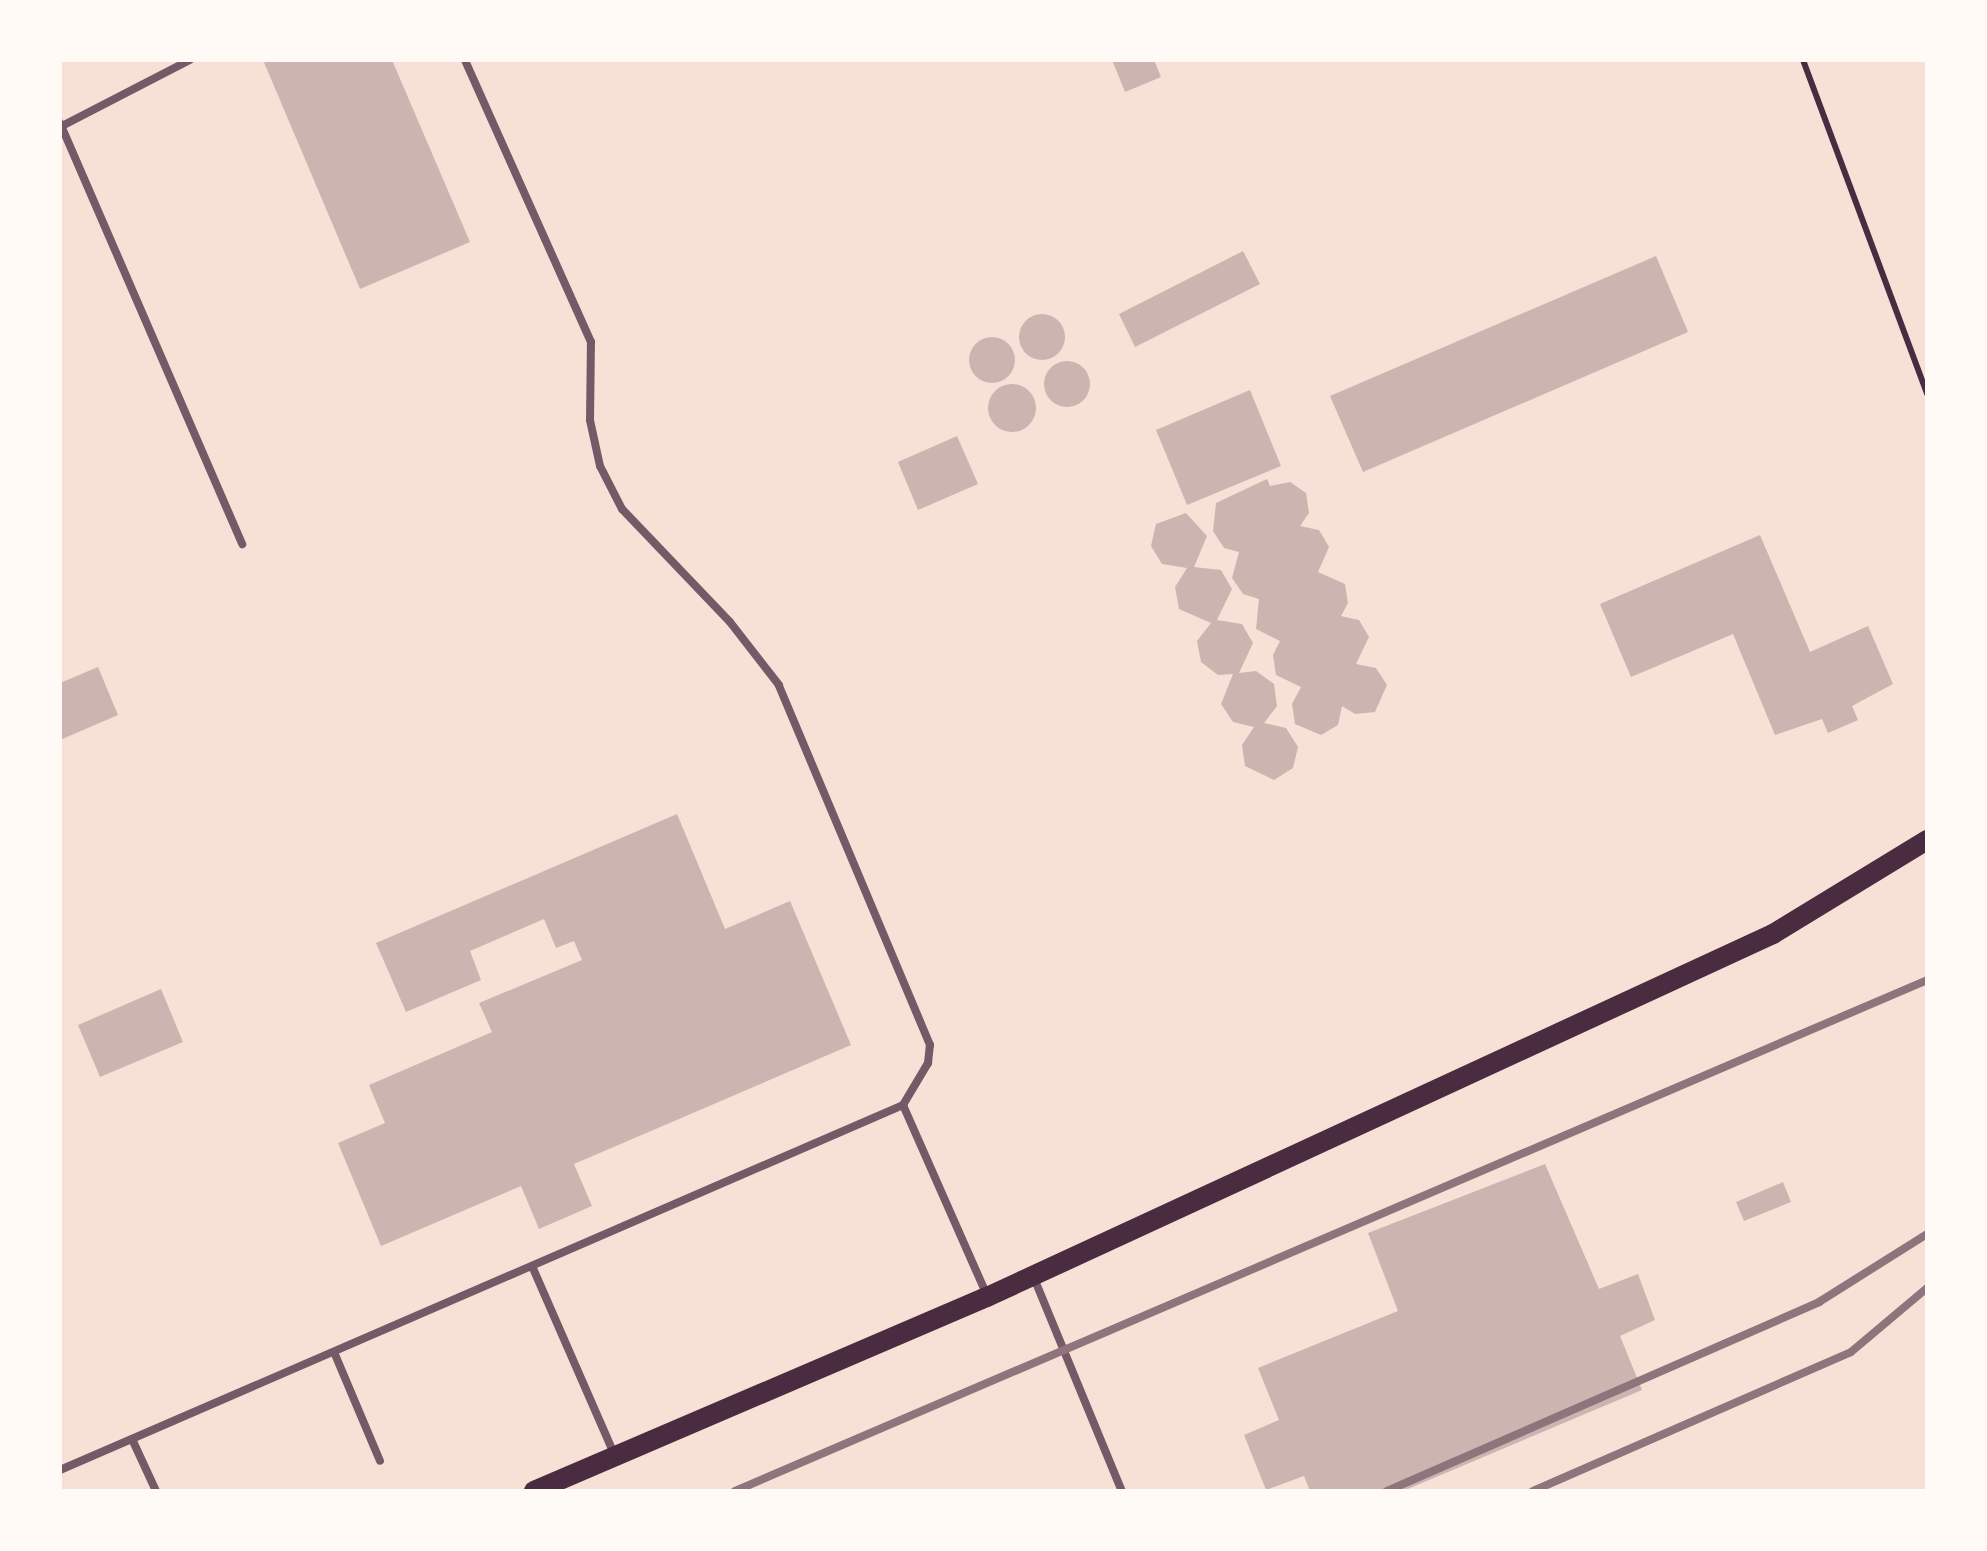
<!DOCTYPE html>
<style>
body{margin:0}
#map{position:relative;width:1987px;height:1551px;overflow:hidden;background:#f7e1d7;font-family:Manrope,sans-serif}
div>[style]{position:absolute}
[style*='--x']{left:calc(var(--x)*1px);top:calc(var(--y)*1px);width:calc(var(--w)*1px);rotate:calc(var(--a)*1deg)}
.building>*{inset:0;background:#ccb4b1}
.round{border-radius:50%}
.path>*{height:6px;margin:-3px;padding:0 3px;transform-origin:3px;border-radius:3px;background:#4a2c40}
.service>*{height:8px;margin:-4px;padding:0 4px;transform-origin:4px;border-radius:4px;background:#755966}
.secondary>*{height:20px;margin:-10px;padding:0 10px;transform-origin:10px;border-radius:10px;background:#4a2c40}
.rail>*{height:8px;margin:-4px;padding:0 4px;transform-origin:4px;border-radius:4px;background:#8f747c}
span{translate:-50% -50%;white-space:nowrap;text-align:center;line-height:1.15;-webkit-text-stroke:9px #fffaf5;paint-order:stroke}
.frame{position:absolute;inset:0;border:62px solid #fffaf5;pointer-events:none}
</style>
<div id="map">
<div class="building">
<i style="clip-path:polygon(263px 60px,392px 60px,470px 242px,360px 289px)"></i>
<i style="clip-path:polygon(1112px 60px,1154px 60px,1161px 77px,1125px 92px)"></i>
<i style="clip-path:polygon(1243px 251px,1260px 284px,1135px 347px,1119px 314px)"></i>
<i style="clip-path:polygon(1656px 256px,1688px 332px,1363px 472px,1330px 396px)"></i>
<i class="round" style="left:1019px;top:314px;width:46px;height:46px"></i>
<i class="round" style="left:969px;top:337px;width:46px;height:46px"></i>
<i class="round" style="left:1044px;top:361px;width:46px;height:46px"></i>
<i class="round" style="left:988px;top:384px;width:48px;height:48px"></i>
<i style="clip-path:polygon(1250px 390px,1281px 466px,1187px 505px,1156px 430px)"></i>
<i style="clip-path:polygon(957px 436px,978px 484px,918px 510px,898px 462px)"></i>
<i style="clip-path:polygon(1267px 479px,1270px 486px,1290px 482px,1306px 493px,1309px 513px,1300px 526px,1319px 530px,1329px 547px,1318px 572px,1345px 584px,1348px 603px,1341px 616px,1359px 620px,1369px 637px,1356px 664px,1376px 668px,1387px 685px,1375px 712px,1355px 714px,1342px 706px,1338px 725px,1321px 735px,1295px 724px,1292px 704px,1301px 687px,1276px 675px,1273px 655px,1280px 641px,1256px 629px,1259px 599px,1243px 594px,1232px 578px,1239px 552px,1224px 548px,1213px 531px,1216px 503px)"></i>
<i style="clip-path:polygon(1186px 513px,1207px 536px,1194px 567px,1221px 570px,1232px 589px,1217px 620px,1242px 624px,1253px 643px,1239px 673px,1256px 671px,1274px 684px,1277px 706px,1264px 723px,1286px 728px,1298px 747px,1293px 768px,1274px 780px,1245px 766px,1242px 745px,1254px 727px,1233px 722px,1221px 704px,1233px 674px,1218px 675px,1201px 662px,1197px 641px,1211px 623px,1179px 609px,1175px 587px,1187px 568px,1162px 564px,1151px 546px,1156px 524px)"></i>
<i style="clip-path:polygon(1760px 535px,1810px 652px,1868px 626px,1893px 684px,1852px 706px,1858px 720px,1828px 733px,1822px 719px,1775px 735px,1733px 634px,1631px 677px,1600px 604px)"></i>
<i style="clip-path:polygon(98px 667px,118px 715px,60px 740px,60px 683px)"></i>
<i style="clip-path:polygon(677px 814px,725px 929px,790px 901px,851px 1045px,574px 1164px,592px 1206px,539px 1229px,521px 1186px,381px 1246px,338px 1143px,385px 1123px,369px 1085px,492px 1032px,479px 1003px,582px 960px,574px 941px,556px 948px,544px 919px,470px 951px,481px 980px,406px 1012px,376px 943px)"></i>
<i style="clip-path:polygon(161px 989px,183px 1042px,100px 1077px,78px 1025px)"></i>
<i style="clip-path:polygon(1545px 1164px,1599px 1289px,1638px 1274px,1655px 1320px,1620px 1336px,1642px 1390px,1403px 1491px,1310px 1491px,1304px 1476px,1266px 1490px,1244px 1435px,1279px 1420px,1258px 1368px,1398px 1311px,1368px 1233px)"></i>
<i style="clip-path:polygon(1783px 1182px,1791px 1202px,1744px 1221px,1736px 1202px)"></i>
</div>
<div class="path">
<i style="--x:1803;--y:60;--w:356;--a:69.6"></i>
</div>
<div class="service">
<i style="--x:60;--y:123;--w:459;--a:66.6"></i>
<i style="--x:60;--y:127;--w:146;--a:-27.3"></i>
<i style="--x:903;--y:1105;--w:206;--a:66.2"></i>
<i style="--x:532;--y:1266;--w:205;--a:66.4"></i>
<i style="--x:1034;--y:1278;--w:230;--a:67.6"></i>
<i style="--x:334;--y:1352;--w:118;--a:67.1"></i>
<i style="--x:132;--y:1439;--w:57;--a:65.2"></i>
<i style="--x:60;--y:1470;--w:919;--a:-23.41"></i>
<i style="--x:903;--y:1105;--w:49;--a:-59.2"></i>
<i style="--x:928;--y:1063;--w:18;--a:-84"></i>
<i style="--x:930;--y:1045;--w:390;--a:-112.8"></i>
<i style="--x:779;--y:685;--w:80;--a:-127.9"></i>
<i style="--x:730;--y:622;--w:156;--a:-133.7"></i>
<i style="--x:622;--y:509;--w:48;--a:-117.1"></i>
<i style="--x:600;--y:466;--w:47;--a:-102.3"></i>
<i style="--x:590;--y:420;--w:78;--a:-89.3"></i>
<i style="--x:591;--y:342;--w:309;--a:-114.1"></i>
</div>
<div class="secondary">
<i style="--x:534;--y:1491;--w:493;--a:-23.2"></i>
<i style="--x:987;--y:1297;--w:866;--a:-24.79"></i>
<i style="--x:1773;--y:934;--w:180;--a:-31.4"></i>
</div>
<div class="rail">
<i style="--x:735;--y:1491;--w:1297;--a:-23.2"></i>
<i style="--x:1387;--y:1491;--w:472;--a:-23.6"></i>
<i style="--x:1819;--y:1302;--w:128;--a:-32.2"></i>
<i style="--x:1533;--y:1491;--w:347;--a:-23.6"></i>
<i style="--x:1851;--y:1352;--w:99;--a:-40.1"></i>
</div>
<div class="frame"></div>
</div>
